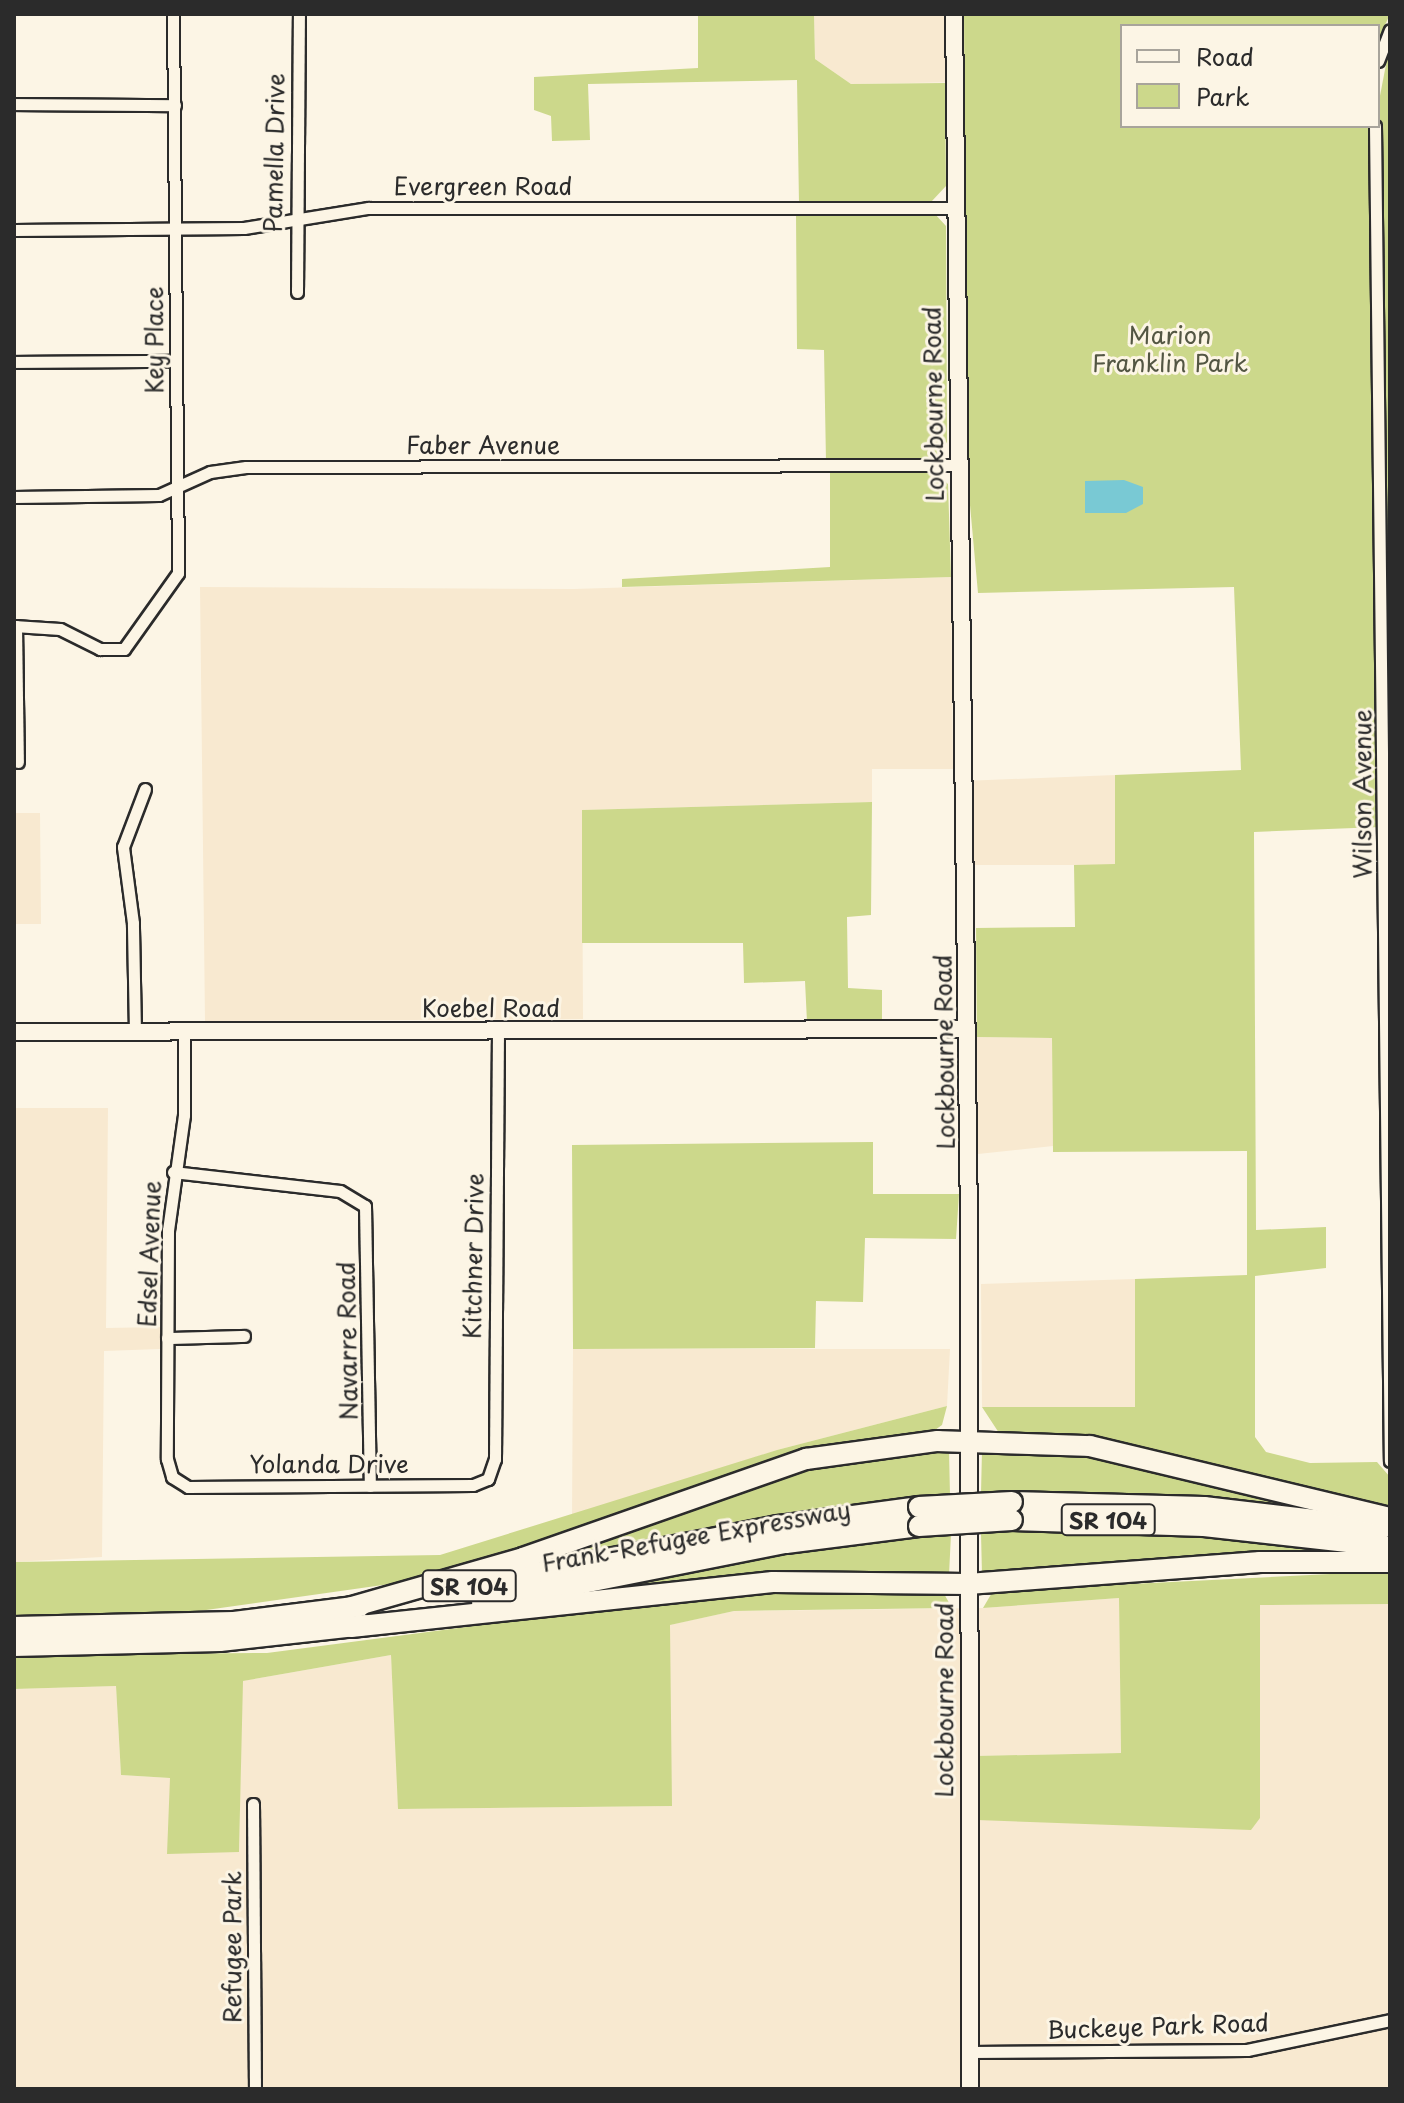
<!DOCTYPE html>
<style>
body{margin:0}
#map{position:relative;width:1404px;height:2103px;overflow:hidden;background:#fcf5e5;font-family:"Playpen Sans",sans-serif}
div>[style]{position:absolute}
[style*='--x']{left:calc(var(--x)*1px);top:calc(var(--y)*1px);width:calc(var(--w)*1px);rotate:calc(var(--a)*1deg)}
.built>*{inset:0;background:#f8e9d0}
.green>*{inset:0;background:#ccd88b}
.water>*{inset:0;background:#79c9d4}
.roads{filter:drop-shadow(2px 0 #2b2b2b) drop-shadow(-2px 0 #2b2b2b) drop-shadow(0 2px #2b2b2b) drop-shadow(0 -2px #2b2b2b)}
.street>*{height:11px;margin:-5.5px;padding:0 5.5px;transform-origin:5.5px;border-radius:5.5px;background:#fcf5e5}
.secondary>*{height:16px;margin:-8px;padding:0 8px;transform-origin:8px;border-radius:8px;background:#fcf5e5}
.highway>*{height:20px;margin:-10px;padding:0 10px;transform-origin:10px;border-radius:10px;background:#fcf5e5}
.bridges{filter:drop-shadow(2px 0 #2b2b2b) drop-shadow(-2px 0 #2b2b2b) drop-shadow(0 2px #2b2b2b) drop-shadow(0 -2px #2b2b2b)}
.highway-bridge>*{height:20px;margin:-10px;padding:0 10px;transform-origin:10px;border-radius:10px;background:#fcf5e5}
span{translate:-50% -50%;white-space:nowrap;text-align:center;line-height:1.15;-webkit-text-stroke:6px #fcf5e5;paint-order:stroke}
.shield-label span{padding:2px 6px;background:#fcf5e5;border:2px solid;border-radius:6px;-webkit-text-stroke-width:0}
.shield-label{font-size:22px;color:#2b2b2b;font-weight:700}
.street-label{font-size:24px;color:#2b2b2b}
.park-label{font-size:24px;color:#535643}
.frame{position:absolute;inset:0;border:16px solid #2b2b2b;pointer-events:none}
.legend{position:absolute;left:1120px;top:24px;width:260px;height:104px;box-sizing:border-box;background:#fcf5e5;border:2px solid #a8a49b;margin:0;padding:10px 14px;list-style:none;font-size:24px;color:#2b2b2b}
.legend li{display:flex;align-items:center;gap:16px;height:40px}
.legend b{width:40px;border:2px solid #a8a49b}
</style>
<div id="map">
<div class="built">
<i style="clip-path:polygon(814px 14px,964px 14px,965px 82px,851px 84px,815px 59px)"></i>
<i style="clip-path:polygon(951px 577px,953px 769px,872px 769px,872px 802px,582px 810px,583px 1019px,205px 1021px,200px 587px,574px 589px)"></i>
<i style="clip-path:polygon(1115px 775px,1115px 865px,966px 865px,964px 781px)"></i>
<i style="clip-path:polygon(14px 813px,40px 813px,41px 924px,14px 924px)"></i>
<i style="clip-path:polygon(977px 1037px,1052px 1038px,1053px 1146px,978px 1154px)"></i>
<i style="clip-path:polygon(14px 1108px,108px 1108px,106px 1328px,161px 1327px,160px 1349px,104px 1351px,102px 1557px,14px 1562px)"></i>
<i style="clip-path:polygon(1135px 1279px,1135px 1407px,982px 1407px,981px 1284px)"></i>
<i style="clip-path:polygon(573px 1349px,950px 1349px,947px 1406px,777px 1450px,572px 1518px)"></i>
<i style="clip-path:polygon(1119px 1598px,1121px 1753px,975px 1756px,1260px 1818px,1260px 1605px,1390px 1604px,1390px 2089px,14px 2089px,14px 1689px,116px 1686px,121px 1775px,170px 1778px,239px 1852px,242px 1681px,391px 1655px,399px 1809px,671px 1806px,669px 1625px,734px 1611px,983px 1608px)"></i>
</div>
<div class="green">
<i style="clip-path:polygon(698px 14px,814px 14px,815px 59px,851px 84px,945px 83px,946px 186px,931px 202px,799px 204px,797px 80px,588px 84px,590px 140px,552px 141px,551px 116px,534px 110px,534px 77px,698px 68px)"></i>
<i style="clip-path:polygon(964px 14px,1390px 14px,1378px 41px,1378px 26px,1122px 26px,1122px 126px,1370px 126px,1380px 827px,1254px 832px,1256px 1230px,1326px 1227px,1326px 1268px,1255px 1276px,1255px 1437px,1266px 1452px,1310px 1463px,1377px 1462px,1390px 1477px,1390px 1511px,999px 1433px,982px 1407px,1135px 1407px,1135px 1279px,1247px 1275px,1247px 1151px,1053px 1152px,1052px 1038px,977px 1037px,976px 928px,1075px 927px,1074px 865px,1115px 864px,1115px 775px,1241px 770px,1234px 587px,978px 593px,967px 472px)"></i>
<i style="clip-path:polygon(1390px 44px,1390px 869px,1378px 106px)"></i>
<i style="clip-path:polygon(934px 213px,946px 226px,947px 442px,935px 459px,826px 462px,824px 350px,797px 349px,796px 214px)"></i>
<i style="clip-path:polygon(830px 470px,933px 471px,948px 484px,951px 577px,622px 587px,622px 579px,830px 567px)"></i>
<i style="clip-path:polygon(872px 802px,871px 915px,847px 917px,848px 988px,882px 990px,882px 1021px,807px 1022px,805px 981px,744px 983px,743px 943px,582px 943px,582px 810px)"></i>
<i style="clip-path:polygon(873px 1142px,873px 1194px,959px 1194px,956px 1239px,865px 1238px,863px 1302px,816px 1301px,815px 1348px,573px 1349px,572px 1145px)"></i>
<i style="clip-path:polygon(947px 1406px,942px 1425px,925px 1437px,853px 1440px,762px 1464px,494px 1561px,397px 1583px,199px 1611px,14px 1617px,14px 1562px,440px 1555px,777px 1450px)"></i>
<i style="clip-path:polygon(949px 1450px,950px 1495px,797px 1513px,533px 1563px,772px 1475px,868px 1453px)"></i>
<i style="clip-path:polygon(982px 1450px,1080px 1452px,1304px 1508px,1147px 1494px,981px 1493px)"></i>
<i style="clip-path:polygon(1021px 1530px,1224px 1536px,1363px 1554px,982px 1575px,981px 1533px)"></i>
<i style="clip-path:polygon(951px 1534px,949px 1575px,820px 1575px,571px 1594px,844px 1543px)"></i>
<i style="clip-path:polygon(1390px 1571px,1390px 1604px,1260px 1605px,1260px 1818px,1251px 1830px,977px 1820px,975px 1756px,1121px 1753px,1119px 1598px,983px 1608px,993px 1591px)"></i>
<i style="clip-path:polygon(872px 1588px,943px 1592px,952px 1608px,734px 1611px,670px 1625px,672px 1806px,398px 1809px,391px 1655px,243px 1681px,239px 1852px,167px 1854px,170px 1778px,121px 1775px,116px 1686px,14px 1689px,14px 1655px,267px 1653px,717px 1594px)"></i>
</div>
<div class="water">
<i style="clip-path:polygon(1124px 480px,1143px 487px,1143px 504px,1126px 513px,1085px 513px,1085px 481px)"></i>
</div>
<div class="roads">
<div class="street">
<i style="--x:1378;--y:61;--w:33;--a:-69"></i>
<i style="--x:14;--y:104;--w:161;--a:0.4"></i>
<i style="--x:1375;--y:126;--w:1335;--a:89.36"></i>
<i style="--x:14;--y:230;--w:230;--a:-0.5"></i>
<i style="--x:244;--y:228;--w:126;--a:-9.2"></i>
<i style="--x:368;--y:208;--w:587;--a:0"></i>
<i style="--x:297;--y:292;--w:278;--a:-89.6"></i>
<i style="--x:14;--y:362;--w:162;--a:-0.4"></i>
<i style="--x:14;--y:497;--w:145;--a:-0.8"></i>
<i style="--x:159;--y:495;--w:56;--a:-24.3"></i>
<i style="--x:210;--y:472;--w:36;--a:-8"></i>
<i style="--x:246;--y:467;--w:712;--a:-0.16"></i>
<i style="--x:14;--y:626;--w:46;--a:3.7"></i>
<i style="--x:60;--y:629;--w:45;--a:26.6"></i>
<i style="--x:100;--y:649;--w:24;--a:0"></i>
<i style="--x:124;--y:649;--w:93;--a:-54.6"></i>
<i style="--x:178;--y:573;--w:559;--a:-90.51"></i>
<i style="--x:16;--y:626;--w:136;--a:89.2"></i>
<i style="--x:135;--y:1032;--w:109;--a:-91.1"></i>
<i style="--x:133;--y:923;--w:77;--a:-97.5"></i>
<i style="--x:123;--y:847;--w:62;--a:-69.2"></i>
<i style="--x:184;--y:1032;--w:83;--a:90"></i>
<i style="--x:184;--y:1115;--w:116;--a:97.9"></i>
<i style="--x:168;--y:1230;--w:229;--a:90.3"></i>
<i style="--x:167;--y:1459;--w:19;--a:74"></i>
<i style="--x:172;--y:1477;--w:19;--a:32"></i>
<i style="--x:188;--y:1487;--w:285;--a:-0.4"></i>
<i style="--x:473;--y:1485;--w:16;--a:-22"></i>
<i style="--x:488;--y:1479;--w:21;--a:-71"></i>
<i style="--x:495;--y:1459;--w:427;--a:-89.6"></i>
<i style="--x:173;--y:1172;--w:168;--a:6.5"></i>
<i style="--x:340;--y:1191;--w:29;--a:31"></i>
<i style="--x:365;--y:1206;--w:280;--a:89"></i>
<i style="--x:167;--y:1338;--w:77;--a:-1.5"></i>
<i style="--x:253;--y:1804;--w:285;--a:89.6"></i>
<i style="--x:971;--y:2052;--w:276;--a:-0.4"></i>
<i style="--x:1247;--y:2050;--w:146;--a:-11.8"></i>
</div>
<div class="secondary">
<i style="--x:954;--y:14;--w:1203;--a:89.29"></i>
<i style="--x:969;--y:1217;--w:872;--a:89.93"></i>
<i style="--x:14;--y:1032;--w:953;--a:-0.18"></i>
</div>
<div class="highway">
<i style="--x:1012;--y:1502;--w:192;--a:1.5"></i>
<i style="--x:1204;--y:1507;--w:180;--a:6.7"></i>
<i style="--x:1012;--y:1520;--w:192;--a:1.8"></i>
<i style="--x:1204;--y:1526;--w:187;--a:6.4"></i>
<i style="--x:454;--y:1589;--w:330;--a:-11"></i>
<i style="--x:778;--y:1526;--w:142;--a:-7.7"></i>
<i style="--x:482;--y:1603;--w:310;--a:-11.2"></i>
<i style="--x:786;--y:1543;--w:134;--a:-7.3"></i>
<i style="--x:348;--y:1608;--w:182;--a:-15.9"></i>
<i style="--x:523;--y:1558;--w:300;--a:-19.3"></i>
<i style="--x:806;--y:1459;--w:133;--a:-7.8"></i>
<i style="--x:938;--y:1441;--w:152;--a:1.9"></i>
<i style="--x:1090;--y:1446;--w:309;--a:13.5"></i>
<i style="--x:14;--y:1627;--w:220;--a:-1.3"></i>
<i style="--x:234;--y:1622;--w:127;--a:-7.2"></i>
<i style="--x:351;--y:1627;--w:424;--a:-6.1"></i>
<i style="--x:773;--y:1582;--w:195;--a:0.6"></i>
<i style="--x:968;--y:1584;--w:293;--a:-4.3"></i>
<i style="--x:1260;--y:1562;--w:130;--a:0"></i>
<i style="--x:14;--y:1646;--w:206;--a:-1.4"></i>
<i style="--x:220;--y:1641;--w:145;--a:-6.3"></i>
</div>
</div>
<div class="bridges">
<div class="highway-bridge">
<i style="--x:919;--y:1507;--w:93;--a:-3.1"></i>
<i style="--x:919;--y:1526;--w:93;--a:-3.7"></i>
</div>
</div>
<div class="shield-label">
<span style="left:1108px;top:1520px">SR 104</span>
<span style="left:469px;top:1586px">SR 104</span>
</div>
<div class="street-label">
<span style="left:274px;top:153px;rotate:-89deg">Pamella Drive</span>
<span style="left:483px;top:186px">Evergreen Road</span>
<span style="left:154px;top:340px;rotate:-90deg">Key Place</span>
<span style="left:933px;top:404px;rotate:-91deg">Lockbourne Road</span>
<span style="left:483px;top:445px">Faber Avenue</span>
<span style="left:1362px;top:794px;rotate:-90deg">Wilson Avenue</span>
<span style="left:491px;top:1008px">Koebel Road</span>
<span style="left:944px;top:1052px;rotate:-91deg">Lockbourne Road</span>
<span style="left:149px;top:1254px;rotate:-88deg">Edsel Avenue</span>
<span style="left:473px;top:1256px;rotate:-89deg">Kitchner Drive</span>
<span style="left:347px;top:1341px;rotate:-91deg">Navarre Road</span>
<span style="left:329px;top:1464px">Yolanda Drive</span>
<span style="left:696px;top:1536px;rotate:-10deg">Frank-Refugee Expressway</span>
<span style="left:944px;top:1700px;rotate:-90deg">Lockbourne Road</span>
<span style="left:232px;top:1947px;rotate:-90deg">Refugee Park</span>
<span style="left:1158px;top:2026px;rotate:-2deg">Buckeye Park Road</span>
</div>
<div class="park-label">
<span style="left:1170px;top:349px">Marion<br>Franklin Park</span>
</div>
<div class="frame"></div>
<ul class="legend">
<li><b style="height:10px;background:#fcf5e5"></b>Road</li>
<li><b style="height:22px;background:#ccd88b"></b>Park</li>
</ul>
</div>
